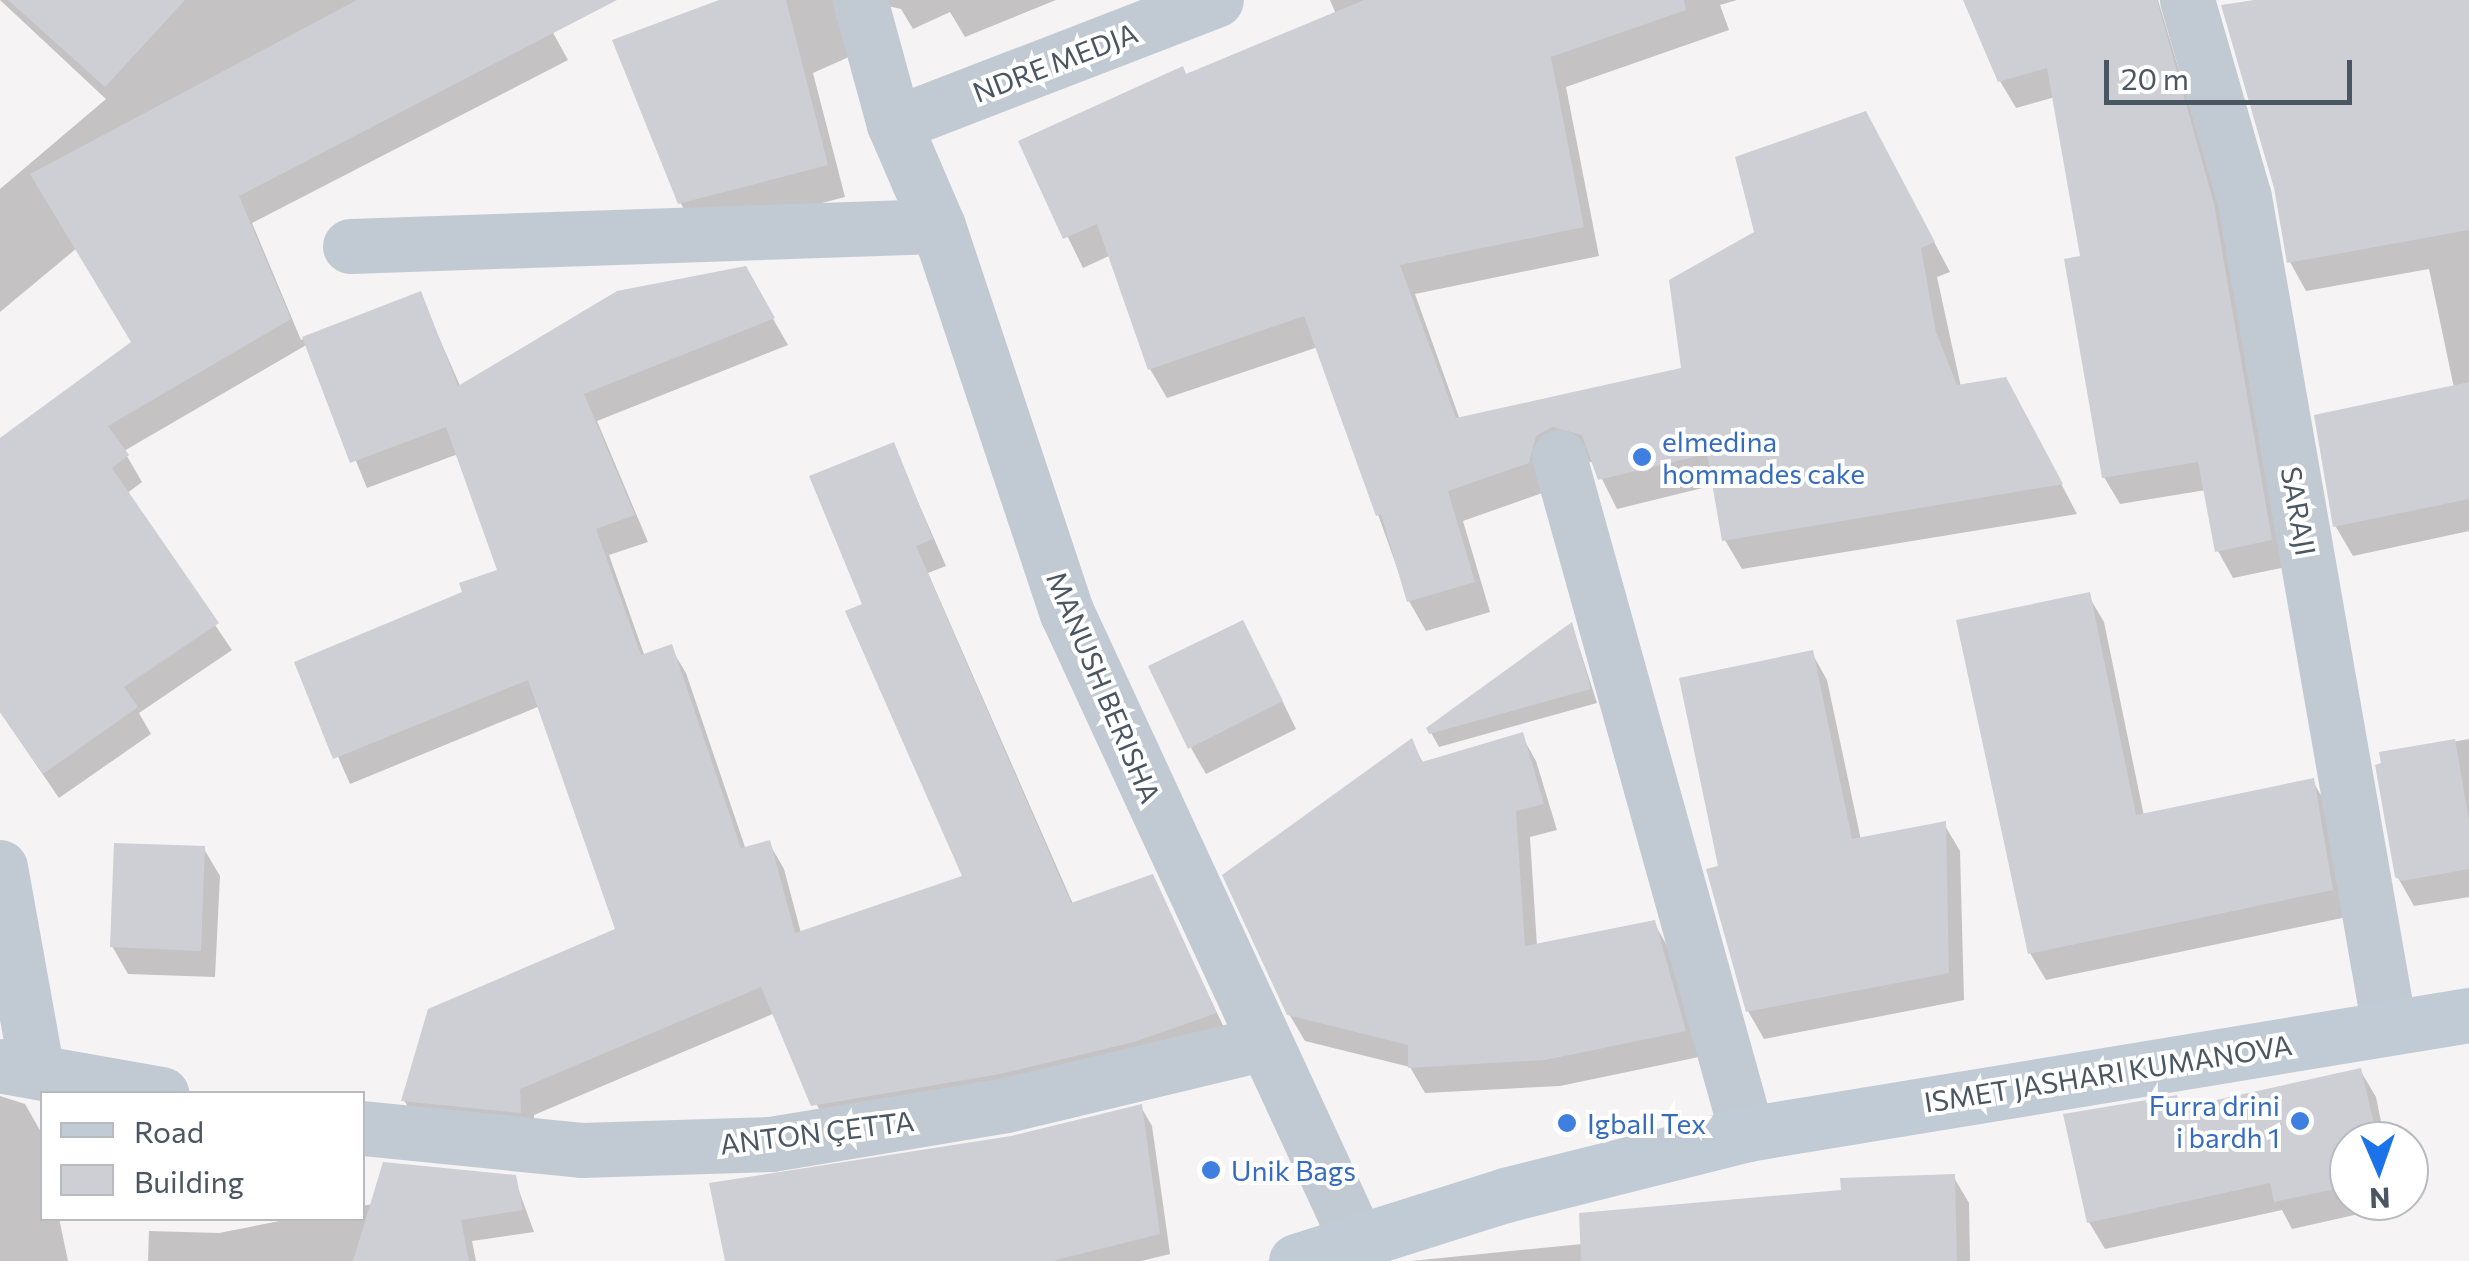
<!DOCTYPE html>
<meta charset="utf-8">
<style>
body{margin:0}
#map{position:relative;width:2469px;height:1261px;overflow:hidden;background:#f5f3f3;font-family:Commissioner,sans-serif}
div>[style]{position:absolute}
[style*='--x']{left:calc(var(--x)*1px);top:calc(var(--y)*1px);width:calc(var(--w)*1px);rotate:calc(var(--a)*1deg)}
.shadow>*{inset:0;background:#0003}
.building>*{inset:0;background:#cdcfd5}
.street>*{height:55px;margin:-27.5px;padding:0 27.5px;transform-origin:27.5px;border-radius:27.5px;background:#c1cad2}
.secondary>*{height:55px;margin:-27.5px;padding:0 27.5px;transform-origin:27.5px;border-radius:27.5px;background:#c1cbd6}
.dots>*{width:28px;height:28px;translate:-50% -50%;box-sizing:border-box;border:5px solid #fff;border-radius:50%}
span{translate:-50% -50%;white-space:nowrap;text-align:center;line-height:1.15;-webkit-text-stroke:8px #fff;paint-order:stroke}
.street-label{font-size:28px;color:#4a5661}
.shop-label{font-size:28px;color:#366cbe}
.left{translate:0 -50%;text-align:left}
.right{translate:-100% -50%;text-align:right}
.legend{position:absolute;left:40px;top:1091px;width:325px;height:130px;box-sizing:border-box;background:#fff;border:2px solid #b7bbc0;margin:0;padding:12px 18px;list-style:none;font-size:30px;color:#4a5661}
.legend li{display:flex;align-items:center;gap:20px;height:50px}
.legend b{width:50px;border:2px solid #b7bbc0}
.north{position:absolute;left:2329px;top:1121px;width:100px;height:100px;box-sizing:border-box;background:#fff;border:2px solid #b7bbc0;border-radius:50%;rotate:178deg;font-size:28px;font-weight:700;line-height:40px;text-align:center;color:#4a5661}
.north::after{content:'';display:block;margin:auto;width:35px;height:45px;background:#1a73e8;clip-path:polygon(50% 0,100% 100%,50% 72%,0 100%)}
.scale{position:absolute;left:2104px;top:60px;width:248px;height:45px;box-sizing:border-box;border:5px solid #4a5661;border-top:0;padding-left:12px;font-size:30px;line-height:35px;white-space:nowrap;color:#4a5661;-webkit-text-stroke:8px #fff;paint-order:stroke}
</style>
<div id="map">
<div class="shadow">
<i style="clip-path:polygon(0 0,535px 0,568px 60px,252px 223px,301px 340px,420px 294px,461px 388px,744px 268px,788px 345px,597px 421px,648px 542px,609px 555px,645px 657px,671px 648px,686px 673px,746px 850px,769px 843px,784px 869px,801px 933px,965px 877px,865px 605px,893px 445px,946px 566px,928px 573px,1073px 904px,1152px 877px,1230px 1040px,829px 1131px,775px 1013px,534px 1115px,534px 1138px,419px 1126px,404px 1100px,619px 930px,540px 706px,350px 784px,297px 663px,465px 594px,500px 571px,458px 454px,367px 488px,308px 344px,124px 451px,142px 482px,126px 494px,232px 650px,139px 713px,151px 734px,59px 798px,0 712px,0 441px,134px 343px,77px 248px,0 312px,0 189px,106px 99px)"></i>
<i style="clip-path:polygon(726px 0,1056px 0,965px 37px,950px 12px,913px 29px,901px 9px,870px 2px,851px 56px,813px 73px,845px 197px,699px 235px,680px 202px)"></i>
<i style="clip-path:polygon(1330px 0,1737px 0,1720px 5px,1729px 30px,1566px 87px,1599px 256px,1415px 294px,1460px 420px,1684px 370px,1757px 233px,1882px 144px,1950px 272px,1937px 277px,1961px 387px,2022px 409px,2077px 514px,1742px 569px,1725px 540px,1715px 485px,1617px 509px,1594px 463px,1569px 456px,1545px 492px,1463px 521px,1490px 612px,1426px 631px,1409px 601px,1318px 347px,1167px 398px,1150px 369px,1111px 255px,1083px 268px,1021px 142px,1336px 14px)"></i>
<i style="clip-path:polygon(2004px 0,2158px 0,2228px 234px,2286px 567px,2233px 578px,2218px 551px,2206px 490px,2120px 504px,2104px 477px,2083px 258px,2055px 97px,2016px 108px,2000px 81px)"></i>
<i style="clip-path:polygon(2271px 0,2469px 0,2469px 531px,2353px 556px,2336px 527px,2317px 417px,2454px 388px,2429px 269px,2306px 291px,2290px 262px)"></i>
<i style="clip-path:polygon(2088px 595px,2104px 622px,2144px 816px,2312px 780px,2328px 807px,2347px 917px,2046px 980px,2030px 953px)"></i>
<i style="clip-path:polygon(1572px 625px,1597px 703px,1439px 747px,1429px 729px)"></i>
<i style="clip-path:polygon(1258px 651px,1296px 729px,1206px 774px,1191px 748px)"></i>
<i style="clip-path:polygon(1812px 653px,1827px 680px,1861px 840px,1944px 824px,1960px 851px,1964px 1000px,1764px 1039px,1748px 1011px,1721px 868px)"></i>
<i style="clip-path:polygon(1521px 734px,1536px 761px,1557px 830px,1530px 837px,1537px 946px,1654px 923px,1669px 949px,1699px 1057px,1560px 1086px,1425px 1093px,1410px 1067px,1305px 1041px,1289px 1014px,1411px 742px,1424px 764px)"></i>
<i style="clip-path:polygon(2469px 739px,2469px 897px,2414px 906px,2397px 876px,2382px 754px)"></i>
<i style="clip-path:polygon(204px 849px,220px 876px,215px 977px,128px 974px,112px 946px)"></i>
<i style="clip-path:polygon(2360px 1070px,2376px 1097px,2385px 1141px,2349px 1141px,2349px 1201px,2399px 1205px,2292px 1229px,2282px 1210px,2105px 1249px,2089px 1222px,2176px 1098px,2182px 1109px)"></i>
<i style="clip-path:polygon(0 1096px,25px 1104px,41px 1132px,42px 1218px,59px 1218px,68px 1261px,0 1261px)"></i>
<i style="clip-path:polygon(1141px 1107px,1152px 1126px,1170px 1254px,1141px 1261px,728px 1261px,1012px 1138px)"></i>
<i style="clip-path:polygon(1953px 1176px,1969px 1203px,1970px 1261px,1411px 1261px,1592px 1243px)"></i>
<i style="clip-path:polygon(514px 1177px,534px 1232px,472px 1241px,476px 1261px,148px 1261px,149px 1231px,219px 1233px,295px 1218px,362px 1218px,362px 1206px)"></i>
</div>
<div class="building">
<i style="clip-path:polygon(8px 0,185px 0,105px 87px)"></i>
<i style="clip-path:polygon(357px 0,617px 0,239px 196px,291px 319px,108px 426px,129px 455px,112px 468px,219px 623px,124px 687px,138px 707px,43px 774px,0 712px,0 438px,131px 342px,30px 174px)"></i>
<i style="clip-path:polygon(719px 0,786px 0,828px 165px,678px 204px,612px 40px)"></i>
<i style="clip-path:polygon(1364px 0,1684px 0,1686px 10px,1551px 57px,1584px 227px,1400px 265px,1456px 418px,1681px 368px,1669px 280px,1754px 232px,1735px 157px,1866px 111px,1935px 242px,1921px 248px,1936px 332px,1957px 385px,2006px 377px,2063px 484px,1722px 541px,1707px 454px,1598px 480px,1582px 435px,1552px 427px,1536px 436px,1529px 463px,1448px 491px,1475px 582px,1407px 602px,1381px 514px,1376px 516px,1304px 316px,1148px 370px,1097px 224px,1063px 239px,1018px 141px,1183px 66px,1186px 74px)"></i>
<i style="clip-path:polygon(1963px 0,2157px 0,2214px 204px,2272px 540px,2215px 552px,2198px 462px,2102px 478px,2064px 259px,2080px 256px,2047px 68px,1998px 82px)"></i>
<i style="clip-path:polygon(2254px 0,2469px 0,2469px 230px,2287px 263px,2274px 188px,2221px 5px)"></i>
<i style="clip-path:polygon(746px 266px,775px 318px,584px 394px,635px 515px,596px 529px,641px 655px,672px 644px,741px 848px,770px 840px,795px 933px,962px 876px,845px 611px,862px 604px,809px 476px,894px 442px,933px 539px,916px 546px,1071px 903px,1153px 874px,1217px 1013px,1134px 1042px,1000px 1074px,811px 1106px,761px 987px,520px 1089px,521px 1113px,401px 1101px,428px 1009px,615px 929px,528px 680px,333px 759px,294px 662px,462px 592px,459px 583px,497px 570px,446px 427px,350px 463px,302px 337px,421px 291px,458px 386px,617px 291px)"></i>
<i style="clip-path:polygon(2469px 382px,2469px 499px,2333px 527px,2314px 415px)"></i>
<i style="clip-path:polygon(2090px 592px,2136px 815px,2314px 778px,2333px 890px,2028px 954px,1956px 620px)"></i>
<i style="clip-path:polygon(1243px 620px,1283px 701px,1188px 749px,1148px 666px)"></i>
<i style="clip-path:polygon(1572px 622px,1591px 689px,1429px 734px,1426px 728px)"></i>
<i style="clip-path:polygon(1813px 650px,1852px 839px,1946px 821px,1949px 973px,1746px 1012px,1706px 869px,1718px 866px,1679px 678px)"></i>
<i style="clip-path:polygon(1523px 732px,1544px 804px,1516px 811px,1525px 946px,1655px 920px,1686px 1031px,1545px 1060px,1408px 1068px,1408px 1045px,1287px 1015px,1222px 875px,1412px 738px,1422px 762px)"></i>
<i style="clip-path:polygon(2455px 739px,2469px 820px,2469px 869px,2402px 881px,2395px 877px,2375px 765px,2381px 763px,2379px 752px)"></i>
<i style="clip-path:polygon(114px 843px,205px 846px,201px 951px,110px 947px)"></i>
<i style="clip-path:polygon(2361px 1068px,2378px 1141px,2349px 1141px,2349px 1186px,2274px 1202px,2270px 1183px,2087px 1223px,2063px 1114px,2177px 1095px,2180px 1108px)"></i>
<i style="clip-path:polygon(1142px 1104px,1160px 1234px,1052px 1261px,725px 1261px,709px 1183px,1011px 1136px)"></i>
<i style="clip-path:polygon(383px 1162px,516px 1175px,523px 1210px,461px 1220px,469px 1261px,353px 1261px)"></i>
<i style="clip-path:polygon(1955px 1174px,1957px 1261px,1581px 1261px,1579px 1213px,1841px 1190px,1840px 1178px)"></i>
</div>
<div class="street">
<i style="--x:860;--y:0;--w:129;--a:74.7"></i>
<i style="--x:894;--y:124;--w:111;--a:66.7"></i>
<i style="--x:938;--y:226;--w:408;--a:71.6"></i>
<i style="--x:1067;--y:613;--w:692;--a:65.21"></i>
<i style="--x:2187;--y:0;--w:205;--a:73.9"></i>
<i style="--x:2244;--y:197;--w:843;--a:80.09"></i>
<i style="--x:894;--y:124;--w:345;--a:-21.1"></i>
<i style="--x:350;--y:246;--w:588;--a:-1.95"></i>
<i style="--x:1559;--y:457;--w:703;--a:74.48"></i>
<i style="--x:0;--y:867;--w:204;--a:79.8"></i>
<i style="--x:3;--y:1066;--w:161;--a:10"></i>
<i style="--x:362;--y:1128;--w:220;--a:5.7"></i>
<i style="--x:581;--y:1150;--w:190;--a:-1.8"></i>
<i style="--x:771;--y:1144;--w:238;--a:-9.4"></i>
<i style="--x:1006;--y:1105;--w:265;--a:-13.5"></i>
</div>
<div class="secondary">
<i style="--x:1296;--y:1261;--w:219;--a:-17.5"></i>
<i style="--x:1505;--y:1195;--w:250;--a:-14.1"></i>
<i style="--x:1747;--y:1134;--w:732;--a:-9.36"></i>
</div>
<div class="dots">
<i style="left:1642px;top:457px;background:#3f7fe0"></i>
<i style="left:2300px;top:1121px;background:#3f7fe0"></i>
<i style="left:1567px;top:1123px;background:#3f7fe0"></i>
<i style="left:1211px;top:1170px;background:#3f7fe0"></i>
</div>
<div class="street-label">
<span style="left:1055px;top:62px;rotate:-21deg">NDRE MEDJA</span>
<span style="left:2299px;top:511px;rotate:80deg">SARAJI</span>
<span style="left:1104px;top:687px;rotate:67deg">MANUSH BERISHA</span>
<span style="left:2108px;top:1073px;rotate:-9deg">ISMET JASHARI KUMANOVA</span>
<span style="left:817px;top:1132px;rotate:-7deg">ANTON ÇETTA</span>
</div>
<div class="shop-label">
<span class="left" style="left:1662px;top:457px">elmedina<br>hommades cake</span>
<span class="right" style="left:2280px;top:1121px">Furra drini<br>i bardh 1</span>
<span class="left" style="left:1587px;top:1123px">Igball Tex</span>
<span class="left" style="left:1231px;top:1170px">Unik Bags</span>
</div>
<ul class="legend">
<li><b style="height:12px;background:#c1cbd6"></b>Road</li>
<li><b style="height:28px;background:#cdcfd5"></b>Building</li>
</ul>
<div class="north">N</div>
<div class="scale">20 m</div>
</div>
